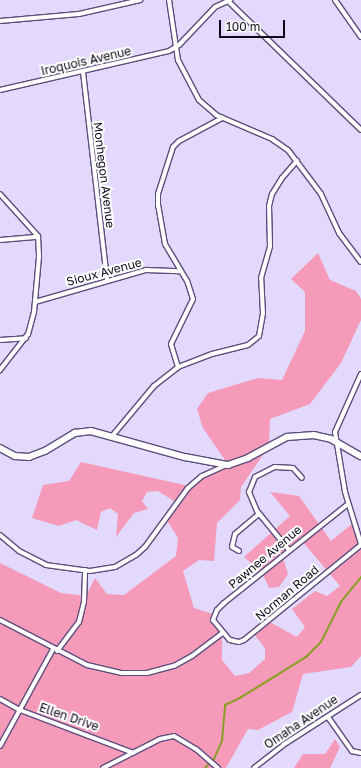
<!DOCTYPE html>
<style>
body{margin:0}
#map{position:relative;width:361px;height:768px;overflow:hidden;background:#e3d9fc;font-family:"Golos Text",sans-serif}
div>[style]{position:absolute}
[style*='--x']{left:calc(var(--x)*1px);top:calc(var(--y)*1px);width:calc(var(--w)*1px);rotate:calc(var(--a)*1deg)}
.green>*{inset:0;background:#f59bb9}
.stream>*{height:1.5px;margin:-0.75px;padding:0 0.75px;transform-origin:0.75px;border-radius:0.75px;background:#8a9e26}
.roads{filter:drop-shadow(1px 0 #5d4d7e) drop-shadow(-1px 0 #5d4d7e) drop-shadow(0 1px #5d4d7e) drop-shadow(0 -1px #5d4d7e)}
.street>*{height:4px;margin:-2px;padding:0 2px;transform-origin:2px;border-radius:2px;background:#fff}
.secondary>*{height:5.5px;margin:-2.75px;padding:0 2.75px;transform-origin:2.75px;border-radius:2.75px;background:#fff}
span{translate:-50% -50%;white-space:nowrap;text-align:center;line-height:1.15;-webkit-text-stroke:4px #fff;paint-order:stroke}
.street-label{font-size:12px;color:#0f081b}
.scale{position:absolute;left:219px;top:20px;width:66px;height:18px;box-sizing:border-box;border:2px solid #0f081b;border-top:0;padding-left:5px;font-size:12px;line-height:14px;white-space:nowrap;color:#0f081b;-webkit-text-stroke:3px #fff;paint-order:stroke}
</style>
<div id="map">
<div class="green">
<i style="clip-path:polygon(318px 253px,330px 280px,356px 291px,361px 299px,361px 320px,341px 363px,310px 404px,270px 419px,269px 446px,241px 487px,240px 500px,217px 523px,214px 561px,199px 560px,183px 571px,194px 608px,213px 614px,222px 632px,222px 660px,235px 676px,249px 673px,265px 659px,265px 648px,253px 633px,268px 621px,297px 637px,305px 627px,292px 609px,315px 591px,327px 596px,340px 586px,302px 541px,282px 555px,288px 574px,279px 587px,269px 588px,262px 572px,244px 557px,290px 516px,270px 492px,299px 496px,331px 541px,353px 523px,361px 534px,361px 656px,351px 667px,303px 674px,292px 712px,258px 730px,248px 729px,226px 768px,0 768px,0 563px,61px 593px,86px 596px,95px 578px,107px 594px,124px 595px,176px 556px,178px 538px,166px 519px,177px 503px,158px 491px,147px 492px,142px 501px,148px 509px,134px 513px,116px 537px,118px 514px,110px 508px,101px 512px,97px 530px,76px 520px,59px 526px,32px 518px,43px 485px,69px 481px,81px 462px,189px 486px,229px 466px,203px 428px,197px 409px,208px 393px,258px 378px,282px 380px,305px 331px,305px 292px,291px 279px)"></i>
<i style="clip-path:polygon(335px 739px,340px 747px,330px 768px,294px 768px,303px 754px,325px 754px)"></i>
</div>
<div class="stream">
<i style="--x:205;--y:768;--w:13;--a:-45"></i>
<i style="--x:214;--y:759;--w:20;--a:-66"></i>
<i style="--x:222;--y:741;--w:36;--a:-85"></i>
<i style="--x:225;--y:705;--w:17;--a:-25"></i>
<i style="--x:240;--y:698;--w:78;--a:-31.8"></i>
<i style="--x:306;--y:657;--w:21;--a:-45"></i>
<i style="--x:321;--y:642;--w:45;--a:-63.4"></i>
<i style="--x:341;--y:602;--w:32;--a:-51"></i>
</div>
<div class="roads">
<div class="street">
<i style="--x:169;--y:0;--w:61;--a:81.5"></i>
<i style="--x:178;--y:60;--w:45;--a:62.3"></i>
<i style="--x:199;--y:100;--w:23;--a:41"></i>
<i style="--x:216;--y:115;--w:61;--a:23.2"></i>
<i style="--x:272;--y:139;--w:19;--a:35"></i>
<i style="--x:288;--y:150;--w:55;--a:53.1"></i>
<i style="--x:321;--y:194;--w:43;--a:65.2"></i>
<i style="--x:339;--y:233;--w:36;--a:53"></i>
<i style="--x:335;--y:0;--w:45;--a:54.9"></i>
<i style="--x:228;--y:1;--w:185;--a:44.1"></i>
<i style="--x:0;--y:21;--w:79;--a:-5.1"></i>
<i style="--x:79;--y:14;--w:63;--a:-12.9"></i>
<i style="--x:83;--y:72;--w:210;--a:83.4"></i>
<i style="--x:0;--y:90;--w:173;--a:-13"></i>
<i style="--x:169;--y:51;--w:12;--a:-31"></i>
<i style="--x:179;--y:45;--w:52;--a:-46.5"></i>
<i style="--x:215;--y:7;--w:17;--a:-25"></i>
<i style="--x:0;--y:194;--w:57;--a:47.9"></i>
<i style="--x:38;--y:236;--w:21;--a:87"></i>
<i style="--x:39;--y:257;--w:55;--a:95.2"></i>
<i style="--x:34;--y:312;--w:23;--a:105"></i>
<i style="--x:28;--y:334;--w:46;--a:127.9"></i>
<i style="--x:0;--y:240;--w:38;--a:-5"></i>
<i style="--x:35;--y:302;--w:116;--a:-16.1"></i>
<i style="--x:146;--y:270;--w:34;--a:2"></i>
<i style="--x:0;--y:340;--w:26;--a:-4"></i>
<i style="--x:178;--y:367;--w:24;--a:-107"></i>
<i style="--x:171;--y:344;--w:50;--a:-63.9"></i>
<i style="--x:193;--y:299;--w:19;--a:-108"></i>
<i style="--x:187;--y:281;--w:43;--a:-120.7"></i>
<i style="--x:165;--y:244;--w:39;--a:-100"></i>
<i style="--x:158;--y:206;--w:12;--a:-90"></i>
<i style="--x:158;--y:194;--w:49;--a:-72.3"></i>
<i style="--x:173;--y:147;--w:8;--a:-45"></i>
<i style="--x:179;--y:141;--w:49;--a:-28.1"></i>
<i style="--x:361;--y:374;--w:64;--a:114.1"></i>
<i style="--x:335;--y:432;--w:61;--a:80.5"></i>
<i style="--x:345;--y:492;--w:54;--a:72.9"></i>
<i style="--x:113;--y:435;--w:64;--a:-50.1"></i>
<i style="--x:154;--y:386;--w:31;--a:-38"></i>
<i style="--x:178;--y:367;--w:36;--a:-21"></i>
<i style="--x:212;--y:354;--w:37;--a:-14"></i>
<i style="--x:248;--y:345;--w:14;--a:-39"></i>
<i style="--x:259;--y:336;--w:23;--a:-80"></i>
<i style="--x:263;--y:313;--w:35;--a:-93"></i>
<i style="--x:261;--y:278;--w:33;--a:-74"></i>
<i style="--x:270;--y:246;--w:40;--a:-91.4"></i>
<i style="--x:269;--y:206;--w:12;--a:-76"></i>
<i style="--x:272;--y:194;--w:19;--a:-58"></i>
<i style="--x:282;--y:178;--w:23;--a:-49"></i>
<i style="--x:348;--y:504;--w:159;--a:141.4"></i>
<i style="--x:224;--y:603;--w:10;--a:135"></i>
<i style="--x:217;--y:610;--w:11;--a:112"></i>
<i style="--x:213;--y:620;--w:26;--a:50"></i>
<i style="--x:230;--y:640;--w:9;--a:13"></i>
<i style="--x:239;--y:642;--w:5;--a:-22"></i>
<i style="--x:244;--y:640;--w:151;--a:-39.1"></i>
<i style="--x:0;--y:535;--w:25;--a:40"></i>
<i style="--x:19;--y:551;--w:30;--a:27"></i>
<i style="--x:46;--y:565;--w:44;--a:7.8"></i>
<i style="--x:90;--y:571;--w:25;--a:-9"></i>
<i style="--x:115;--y:567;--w:24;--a:-30"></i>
<i style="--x:136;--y:555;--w:12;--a:-42"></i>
<i style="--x:145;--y:547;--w:73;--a:-53.9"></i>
<i style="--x:188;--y:488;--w:18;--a:-41"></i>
<i style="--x:202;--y:476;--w:27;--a:-24"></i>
<i style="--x:289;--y:550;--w:50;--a:-129.4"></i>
<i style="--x:257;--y:511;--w:21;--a:-113"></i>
<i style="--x:249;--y:492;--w:16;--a:-68"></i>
<i style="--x:255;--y:477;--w:22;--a:-27"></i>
<i style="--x:275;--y:467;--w:18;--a:3"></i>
<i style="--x:293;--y:468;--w:13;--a:48"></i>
<i style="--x:239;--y:551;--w:8;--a:-150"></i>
<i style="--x:232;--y:547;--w:13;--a:-77"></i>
<i style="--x:235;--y:534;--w:31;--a:-40"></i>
<i style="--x:0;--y:620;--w:98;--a:27.3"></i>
<i style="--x:87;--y:665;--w:36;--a:13"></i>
<i style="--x:122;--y:673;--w:25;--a:0"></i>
<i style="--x:147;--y:673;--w:28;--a:-15"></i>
<i style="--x:174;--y:666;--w:21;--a:-29"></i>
<i style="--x:192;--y:656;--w:38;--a:-37"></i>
<i style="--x:57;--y:651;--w:36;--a:-53"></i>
<i style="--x:79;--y:622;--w:21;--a:-76"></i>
<i style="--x:84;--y:602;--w:32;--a:-88"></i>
<i style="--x:0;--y:699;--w:23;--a:29"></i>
<i style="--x:20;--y:710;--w:121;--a:20.8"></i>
<i style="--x:328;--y:717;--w:42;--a:54.8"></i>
<i style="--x:352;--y:751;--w:9;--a:13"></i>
<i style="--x:0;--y:746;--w:111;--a:-61.3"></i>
<i style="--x:103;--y:768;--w:64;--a:-27"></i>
<i style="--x:160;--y:739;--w:14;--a:-12"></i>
<i style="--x:174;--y:736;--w:26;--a:31"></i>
<i style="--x:196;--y:749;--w:29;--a:41"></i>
<i style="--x:254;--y:768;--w:37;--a:-38"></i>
<i style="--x:283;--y:745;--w:93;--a:-32.7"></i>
</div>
<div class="secondary">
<i style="--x:0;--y:448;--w:17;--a:28"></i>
<i style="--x:15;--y:456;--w:14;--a:4"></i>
<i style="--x:29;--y:457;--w:17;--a:-21"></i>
<i style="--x:45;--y:451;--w:35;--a:-31"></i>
<i style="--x:75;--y:433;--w:16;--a:-7"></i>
<i style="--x:91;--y:431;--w:98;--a:15.5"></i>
<i style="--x:185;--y:457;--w:44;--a:10.5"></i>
<i style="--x:228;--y:465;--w:21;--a:-19"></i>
<i style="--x:248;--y:458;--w:44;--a:-28.3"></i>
<i style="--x:287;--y:437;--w:27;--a:-4"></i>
<i style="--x:314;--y:435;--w:17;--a:13"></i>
<i style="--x:331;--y:439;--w:34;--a:30"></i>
</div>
</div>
<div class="street-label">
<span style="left:86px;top:61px;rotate:-13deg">Iroquois Avenue</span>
<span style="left:104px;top:175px;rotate:83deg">Monhegon Avenue</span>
<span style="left:104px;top:272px;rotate:-15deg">Sioux Avenue</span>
<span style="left:265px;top:557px;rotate:-40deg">Pawnee Avenue</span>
<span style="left:287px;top:593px;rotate:-40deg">Norman Road</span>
<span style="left:69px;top:717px;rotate:19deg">Ellen Drive</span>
<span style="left:301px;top:722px;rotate:-34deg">Omaha Avenue</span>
</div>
<div class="scale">100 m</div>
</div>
